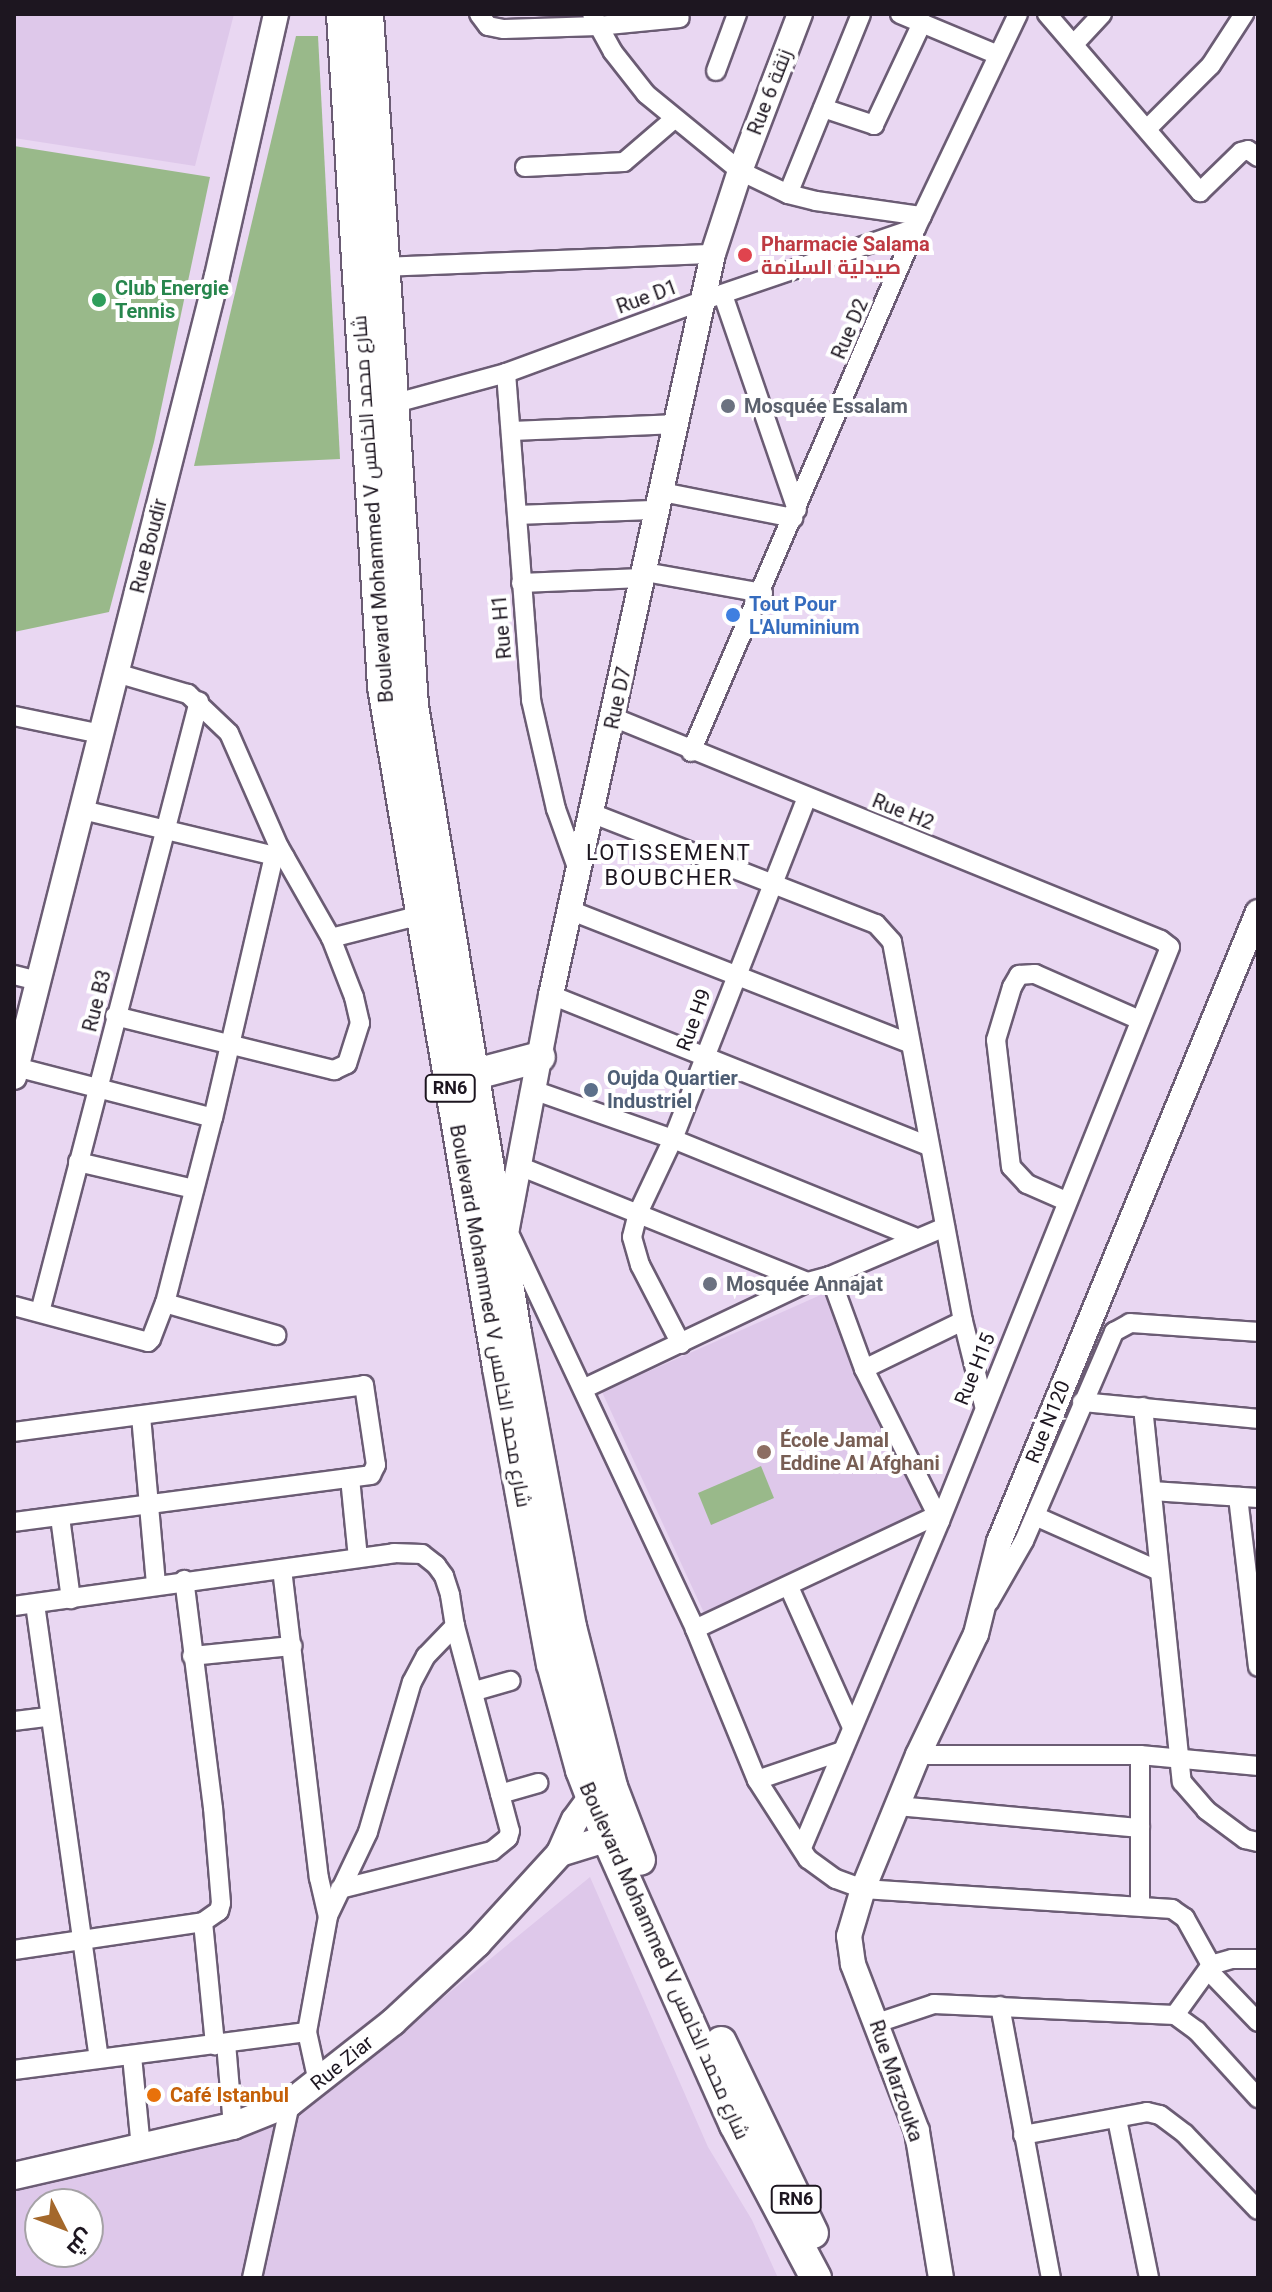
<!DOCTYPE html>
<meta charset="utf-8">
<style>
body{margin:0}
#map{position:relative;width:1272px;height:2292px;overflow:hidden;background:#e9d7f2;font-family:Roboto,Cairo,sans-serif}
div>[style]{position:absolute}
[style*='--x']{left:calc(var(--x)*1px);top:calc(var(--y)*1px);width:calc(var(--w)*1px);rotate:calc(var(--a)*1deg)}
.built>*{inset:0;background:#dec8ea}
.green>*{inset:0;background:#99b98a}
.roads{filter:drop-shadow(2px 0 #6b5c74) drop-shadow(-2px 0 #6b5c74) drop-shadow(0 2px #6b5c74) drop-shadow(0 -2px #6b5c74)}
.minor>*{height:18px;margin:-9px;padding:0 9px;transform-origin:9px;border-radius:9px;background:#fff}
.tertiary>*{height:24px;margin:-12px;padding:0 12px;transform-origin:12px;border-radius:12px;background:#fff}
.secondary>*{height:26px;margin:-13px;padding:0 13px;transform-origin:13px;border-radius:13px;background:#fff}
.primary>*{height:30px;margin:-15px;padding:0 15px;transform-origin:15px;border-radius:15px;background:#fff}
.dots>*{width:22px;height:22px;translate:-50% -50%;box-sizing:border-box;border:4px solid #fff;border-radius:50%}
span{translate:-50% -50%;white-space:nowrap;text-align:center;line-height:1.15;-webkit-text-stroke:8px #fff;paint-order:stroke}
.shield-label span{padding:2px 6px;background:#fff;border:2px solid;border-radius:6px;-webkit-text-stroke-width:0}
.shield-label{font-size:18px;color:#1d1620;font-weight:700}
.street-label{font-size:20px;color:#1d1620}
.health-label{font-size:20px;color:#be3a42;font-weight:700}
.left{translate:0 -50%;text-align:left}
.leisure-label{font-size:20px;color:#27864d;font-weight:700}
.worship-label{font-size:20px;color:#5b616d;font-weight:700}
.shop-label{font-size:20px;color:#366cbe;font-weight:700}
.service-label{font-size:20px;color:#4e5e75;font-weight:700}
.education-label{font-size:20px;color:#785e54;font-weight:700}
.food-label{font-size:20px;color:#c56008;font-weight:700}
.neighbourhood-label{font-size:22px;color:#1d1620;letter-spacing:2px}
.frame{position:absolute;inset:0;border:16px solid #1d1620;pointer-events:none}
.north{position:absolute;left:24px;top:2188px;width:80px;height:80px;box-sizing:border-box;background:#fff;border:2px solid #a5a2a6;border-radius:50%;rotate:132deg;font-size:22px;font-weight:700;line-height:32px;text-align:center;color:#1d1620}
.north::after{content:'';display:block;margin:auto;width:28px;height:36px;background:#a4682b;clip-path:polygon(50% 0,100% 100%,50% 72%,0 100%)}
</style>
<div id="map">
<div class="built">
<i style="clip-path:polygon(14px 14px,234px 14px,195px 166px,14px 138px)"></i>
<i style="clip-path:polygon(825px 1293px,925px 1513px,705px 1615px,602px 1392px)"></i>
<i style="clip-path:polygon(evenodd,590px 1877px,708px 2147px,752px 2220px,778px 2278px,14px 2278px,14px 2179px,310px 2107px,590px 1877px,40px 2204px,88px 2204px,88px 2252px,40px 2252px,40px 2204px)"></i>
</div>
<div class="green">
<i style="clip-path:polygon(296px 36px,318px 36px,340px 459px,194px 466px)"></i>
<i style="clip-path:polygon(14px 146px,210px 177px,154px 442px,109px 612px,14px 632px)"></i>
<i style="clip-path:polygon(761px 1466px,774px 1498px,711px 1525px,698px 1493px)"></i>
</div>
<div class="roads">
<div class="minor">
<i style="--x:479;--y:14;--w:15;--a:53"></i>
<i style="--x:488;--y:26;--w:16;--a:11"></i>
<i style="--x:504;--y:29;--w:94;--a:-1.8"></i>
<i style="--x:598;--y:26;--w:82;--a:-5.6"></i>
<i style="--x:592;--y:14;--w:43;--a:61.1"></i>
<i style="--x:613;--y:52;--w:53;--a:51.8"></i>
<i style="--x:646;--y:94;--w:122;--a:39.3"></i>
<i style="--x:740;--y:171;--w:53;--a:25.6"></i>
<i style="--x:788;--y:194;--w:29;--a:14"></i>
<i style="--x:816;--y:201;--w:107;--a:8.1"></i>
<i style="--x:900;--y:14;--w:106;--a:22.7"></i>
<i style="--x:1047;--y:14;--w:235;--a:49.3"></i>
<i style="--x:1200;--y:192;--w:57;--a:-44.3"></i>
<i style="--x:1241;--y:152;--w:7;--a:-16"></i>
<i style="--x:1248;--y:150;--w:12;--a:35"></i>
<i style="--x:1074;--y:44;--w:41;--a:-47"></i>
<i style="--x:716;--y:71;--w:61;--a:-69.8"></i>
<i style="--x:823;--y:108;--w:54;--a:18.4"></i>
<i style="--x:874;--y:125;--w:113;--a:-64.8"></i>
<i style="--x:1148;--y:128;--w:89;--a:-45"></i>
<i style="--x:1211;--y:65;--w:61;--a:-57.1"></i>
<i style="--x:525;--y:167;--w:99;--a:-2.9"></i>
<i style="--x:624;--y:162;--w:66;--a:-40.7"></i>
<i style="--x:788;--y:194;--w:194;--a:-67.9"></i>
<i style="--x:384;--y:267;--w:329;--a:-2.3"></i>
<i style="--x:723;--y:295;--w:227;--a:71"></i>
<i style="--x:506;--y:373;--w:328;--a:85.6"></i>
<i style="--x:531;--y:700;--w:112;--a:77.1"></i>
<i style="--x:556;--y:809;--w:65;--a:70.2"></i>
<i style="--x:392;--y:404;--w:118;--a:-15.2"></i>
<i style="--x:506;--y:373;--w:211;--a:-20.2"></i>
<i style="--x:704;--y:300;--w:224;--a:-18.8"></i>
<i style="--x:512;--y:431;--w:166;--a:-2.4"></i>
<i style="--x:662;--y:492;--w:134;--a:11.2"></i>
<i style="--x:518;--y:515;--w:139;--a:-2.1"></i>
<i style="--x:645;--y:572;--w:120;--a:10.1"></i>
<i style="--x:521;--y:583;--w:121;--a:-2.4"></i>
<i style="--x:14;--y:716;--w:89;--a:11.7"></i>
<i style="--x:615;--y:718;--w:589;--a:22.13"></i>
<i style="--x:1161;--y:940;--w:11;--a:38"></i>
<i style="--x:1170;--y:947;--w:618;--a:111.84"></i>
<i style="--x:940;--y:1521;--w:355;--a:112.9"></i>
<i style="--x:691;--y:752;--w:570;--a:-66.76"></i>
<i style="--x:916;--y:228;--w:237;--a:-64.5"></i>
<i style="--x:83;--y:810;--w:196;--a:13.5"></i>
<i style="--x:591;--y:813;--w:306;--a:21.3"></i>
<i style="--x:876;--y:924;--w:24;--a:48"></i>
<i style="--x:892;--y:942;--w:386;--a:79.4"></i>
<i style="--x:963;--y:1321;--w:87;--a:76"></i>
<i style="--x:572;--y:911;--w:362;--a:21.4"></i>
<i style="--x:331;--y:938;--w:93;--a:-14.3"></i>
<i style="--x:14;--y:975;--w:25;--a:14"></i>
<i style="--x:551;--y:995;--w:407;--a:21.8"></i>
<i style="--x:115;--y:1016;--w:226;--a:13.9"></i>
<i style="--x:334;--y:1070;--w:14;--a:-25"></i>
<i style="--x:347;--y:1064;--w:43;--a:-72.4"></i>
<i style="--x:360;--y:1023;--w:27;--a:-103"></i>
<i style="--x:354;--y:997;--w:63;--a:-111.3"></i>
<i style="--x:331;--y:938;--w:105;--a:-119.7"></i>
<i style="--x:279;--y:847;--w:124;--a:-113.7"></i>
<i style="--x:229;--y:733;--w:57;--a:-136.4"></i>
<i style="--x:188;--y:694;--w:75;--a:-163.7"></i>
<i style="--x:16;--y:1067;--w:203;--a:14.5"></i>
<i style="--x:533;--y:1090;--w:148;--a:19.3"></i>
<i style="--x:673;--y:1139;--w:260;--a:22.1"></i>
<i style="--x:78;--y:1162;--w:119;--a:13.1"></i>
<i style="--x:519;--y:1166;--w:311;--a:21.9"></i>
<i style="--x:1066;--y:1201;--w:43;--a:-156.4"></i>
<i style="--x:1027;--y:1184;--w:23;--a:-133"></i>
<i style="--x:1011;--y:1167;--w:128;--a:-96.7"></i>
<i style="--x:996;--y:1040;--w:55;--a:-73.2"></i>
<i style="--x:1012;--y:987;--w:14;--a:-60"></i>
<i style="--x:1019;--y:975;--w:16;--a:-4"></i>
<i style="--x:1035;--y:974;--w:115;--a:23.7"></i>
<i style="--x:508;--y:1231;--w:440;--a:64.8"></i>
<i style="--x:695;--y:1629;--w:163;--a:67.7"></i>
<i style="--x:757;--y:1780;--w:94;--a:57.2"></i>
<i style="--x:808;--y:1859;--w:34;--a:36"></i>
<i style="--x:836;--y:1879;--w:29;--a:20"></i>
<i style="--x:863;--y:1889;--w:310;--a:3.7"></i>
<i style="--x:1172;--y:1909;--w:16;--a:35"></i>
<i style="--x:1185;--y:1918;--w:54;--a:61"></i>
<i style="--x:830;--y:1276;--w:99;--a:69.9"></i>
<i style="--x:864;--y:1369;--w:170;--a:63.4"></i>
<i style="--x:165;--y:1303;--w:116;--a:16.1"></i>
<i style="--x:14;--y:1306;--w:139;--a:15"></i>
<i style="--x:148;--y:1342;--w:4;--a:-45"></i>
<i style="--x:151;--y:1339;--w:39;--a:-69"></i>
<i style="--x:165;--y:1303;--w:191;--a:-75.5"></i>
<i style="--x:213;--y:1118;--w:269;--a:-76.9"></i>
<i style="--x:274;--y:856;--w:11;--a:5"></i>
<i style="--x:40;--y:1312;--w:631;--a:-75.41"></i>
<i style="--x:681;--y:1344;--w:89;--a:-117.4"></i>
<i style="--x:640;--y:1265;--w:29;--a:-106"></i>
<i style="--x:632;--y:1237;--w:25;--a:-76"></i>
<i style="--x:638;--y:1213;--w:82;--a:-64.7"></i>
<i style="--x:673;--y:1139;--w:367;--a:-68.6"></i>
<i style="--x:864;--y:1369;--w:110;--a:-25.9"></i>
<i style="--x:583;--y:1389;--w:249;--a:-25.4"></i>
<i style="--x:808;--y:1282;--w:23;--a:-15"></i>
<i style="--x:830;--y:1276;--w:125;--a:-23.1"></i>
<i style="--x:1082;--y:1402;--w:177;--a:5.5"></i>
<i style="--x:1143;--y:1407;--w:377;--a:84.1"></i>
<i style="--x:1182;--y:1782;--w:37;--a:49"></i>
<i style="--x:1206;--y:1810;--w:49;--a:36.6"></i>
<i style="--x:1245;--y:1839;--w:13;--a:13"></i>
<i style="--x:141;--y:1416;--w:169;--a:84.9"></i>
<i style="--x:14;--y:1432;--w:353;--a:-7.6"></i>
<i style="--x:364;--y:1385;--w:81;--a:81.5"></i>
<i style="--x:376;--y:1465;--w:11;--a:117"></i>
<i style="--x:371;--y:1475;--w:360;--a:172.5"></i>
<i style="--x:350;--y:1478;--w:80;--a:84.3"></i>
<i style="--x:1152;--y:1491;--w:106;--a:3.8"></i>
<i style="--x:1238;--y:1497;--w:171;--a:83.3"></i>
<i style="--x:1035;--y:1516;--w:136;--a:23.9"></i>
<i style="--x:60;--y:1517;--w:83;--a:82.4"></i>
<i style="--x:282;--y:1569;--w:311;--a:83.2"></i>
<i style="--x:319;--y:1878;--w:39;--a:77"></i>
<i style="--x:789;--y:1587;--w:154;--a:65.8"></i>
<i style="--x:989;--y:1602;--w:70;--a:-60.2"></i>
<i style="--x:1024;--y:1541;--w:228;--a:-66.7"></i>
<i style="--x:1114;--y:1332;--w:18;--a:-29"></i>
<i style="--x:1130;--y:1323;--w:128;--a:4"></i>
<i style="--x:35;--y:1604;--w:459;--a:82"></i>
<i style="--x:14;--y:1606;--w:384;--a:-7.9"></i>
<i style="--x:394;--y:1553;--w:28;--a:2"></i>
<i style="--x:422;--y:1554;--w:18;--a:38"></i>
<i style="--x:436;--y:1565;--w:14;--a:54"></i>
<i style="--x:444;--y:1576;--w:20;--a:72"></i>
<i style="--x:450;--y:1595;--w:31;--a:81"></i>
<i style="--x:455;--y:1626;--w:212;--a:75"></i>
<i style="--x:510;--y:1831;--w:7;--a:106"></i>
<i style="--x:508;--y:1838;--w:21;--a:141"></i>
<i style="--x:492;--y:1851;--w:157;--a:166"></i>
<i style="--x:695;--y:1629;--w:268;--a:-25.2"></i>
<i style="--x:192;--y:1656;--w:101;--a:-5.7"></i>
<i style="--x:475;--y:1691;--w:37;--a:-16"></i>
<i style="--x:14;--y:1721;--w:35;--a:-7"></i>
<i style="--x:918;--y:1755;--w:222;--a:0"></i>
<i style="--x:1140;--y:1755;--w:119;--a:5.3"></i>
<i style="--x:1140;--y:1755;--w:151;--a:90"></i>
<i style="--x:757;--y:1780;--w:90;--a:-18.8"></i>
<i style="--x:500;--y:1794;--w:40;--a:-16"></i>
<i style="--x:898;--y:1806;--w:243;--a:5.2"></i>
<i style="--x:203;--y:1922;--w:124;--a:84.4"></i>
<i style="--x:14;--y:1950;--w:191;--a:-8.4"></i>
<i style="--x:203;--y:1922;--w:19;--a:-35"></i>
<i style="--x:219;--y:1911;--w:8;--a:-76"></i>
<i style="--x:221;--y:1903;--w:95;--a:-94.8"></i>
<i style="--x:213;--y:1808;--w:230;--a:-97.2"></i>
<i style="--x:1208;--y:1970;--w:72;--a:46.1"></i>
<i style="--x:1000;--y:2006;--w:277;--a:79.4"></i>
<i style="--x:1175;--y:2015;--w:62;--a:-54.2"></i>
<i style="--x:1211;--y:1965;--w:22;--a:-16"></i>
<i style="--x:1232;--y:1959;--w:26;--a:0"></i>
<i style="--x:877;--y:2023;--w:60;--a:-18.4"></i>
<i style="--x:934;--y:2004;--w:241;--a:2.6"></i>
<i style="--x:1175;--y:2015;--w:27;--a:36"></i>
<i style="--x:1197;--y:2031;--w:91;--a:47.7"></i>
<i style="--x:226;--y:2043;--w:83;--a:85.2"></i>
<i style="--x:132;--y:2056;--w:91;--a:84.4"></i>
<i style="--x:14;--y:2070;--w:295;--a:-7.4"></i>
<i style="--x:318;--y:2082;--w:51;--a:-102.4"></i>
<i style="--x:307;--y:2032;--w:118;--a:-79.7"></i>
<i style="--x:328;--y:1916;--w:93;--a:-64.5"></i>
<i style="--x:368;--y:1832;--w:156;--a:-73.7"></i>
<i style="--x:412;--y:1682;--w:30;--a:-62"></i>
<i style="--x:426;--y:1656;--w:42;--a:-46"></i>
<i style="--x:1117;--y:2119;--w:162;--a:78.6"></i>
<i style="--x:1023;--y:2135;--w:126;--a:-10.5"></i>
<i style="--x:1147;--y:2112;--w:13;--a:13"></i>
<i style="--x:1160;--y:2115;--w:31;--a:37"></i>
<i style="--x:1185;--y:2134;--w:105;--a:46.2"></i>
<i style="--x:252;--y:2278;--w:179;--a:-77.7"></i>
</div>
<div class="tertiary">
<i style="--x:14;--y:1077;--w:826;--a:-75.78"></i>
<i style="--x:217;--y:276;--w:269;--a:-77.3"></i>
<i style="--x:497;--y:1230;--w:10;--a:-11"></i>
<i style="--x:507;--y:1228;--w:237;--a:-79.3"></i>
<i style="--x:551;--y:995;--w:759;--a:-77.67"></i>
<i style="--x:713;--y:254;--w:87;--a:-72"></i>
<i style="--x:740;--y:171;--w:168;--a:-69.1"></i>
<i style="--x:941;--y:2278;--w:149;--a:-99.3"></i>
<i style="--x:917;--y:2131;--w:179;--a:-111"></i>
<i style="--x:853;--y:1964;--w:28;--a:-98"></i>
<i style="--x:849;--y:1936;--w:49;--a:-73.4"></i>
<i style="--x:863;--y:1889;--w:145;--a:-67.7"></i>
<i style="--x:918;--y:1755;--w:134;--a:-64.4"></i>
<i style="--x:976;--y:1634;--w:95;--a:-76"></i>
<i style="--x:999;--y:1542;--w:681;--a:-67.65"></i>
</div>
<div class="secondary">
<i style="--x:560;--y:1853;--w:68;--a:-17.1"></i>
<i style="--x:14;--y:2176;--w:225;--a:-12.9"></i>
<i style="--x:233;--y:2126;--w:61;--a:-22"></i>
<i style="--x:290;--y:2103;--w:131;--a:-38.2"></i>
<i style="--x:393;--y:2022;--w:115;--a:-42.9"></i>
<i style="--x:477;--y:1944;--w:123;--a:-47.6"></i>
<i style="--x:560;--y:1853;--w:36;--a:-66"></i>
<i style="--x:575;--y:1820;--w:27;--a:-54"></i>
<i style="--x:591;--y:1798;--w:18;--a:-27"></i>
</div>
<div class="primary">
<i style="--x:342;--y:14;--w:674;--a:86.51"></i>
<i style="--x:383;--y:687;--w:691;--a:80.41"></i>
<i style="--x:498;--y:1368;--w:301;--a:79.7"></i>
<i style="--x:552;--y:1664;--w:110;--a:74.7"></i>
<i style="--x:581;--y:1770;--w:75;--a:68.9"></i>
<i style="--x:608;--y:1840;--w:312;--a:66"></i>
<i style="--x:735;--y:2125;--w:173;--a:62.1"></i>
<i style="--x:368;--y:14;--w:693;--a:86.28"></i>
<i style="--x:413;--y:706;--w:635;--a:80.67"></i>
<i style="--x:516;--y:1333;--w:299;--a:79.4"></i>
<i style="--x:571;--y:1627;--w:165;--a:75.6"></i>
<i style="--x:612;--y:1787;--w:78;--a:69"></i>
<i style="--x:476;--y:1074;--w:66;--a:-14.9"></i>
<i style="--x:721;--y:2042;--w:212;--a:64.3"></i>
</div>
</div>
<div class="dots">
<i style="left:745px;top:255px;background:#e0444e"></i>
<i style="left:99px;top:300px;background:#2e9e5b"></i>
<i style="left:728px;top:406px;background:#6b7280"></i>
<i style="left:733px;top:615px;background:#3f7fe0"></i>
<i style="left:591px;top:1090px;background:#5c6f8a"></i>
<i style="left:710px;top:1284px;background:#6b7280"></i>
<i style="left:764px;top:1452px;background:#8d6e63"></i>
<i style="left:154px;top:2095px;background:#e8710a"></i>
</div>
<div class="shield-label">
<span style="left:450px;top:1088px">RN6</span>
<span style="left:796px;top:2199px">RN6</span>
</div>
<div class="street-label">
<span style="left:770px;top:92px;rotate:-69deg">Rue 6 زنقة</span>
<span style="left:647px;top:297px;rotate:-20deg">Rue D1</span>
<span style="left:850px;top:329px;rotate:-67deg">Rue D2</span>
<span style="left:373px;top:509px;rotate:-94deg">Boulevard Mohammed V شارع محمد الخامس</span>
<span style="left:149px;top:546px;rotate:-76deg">Rue Boudir</span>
<span style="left:502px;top:627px;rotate:-95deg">Rue H1</span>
<span style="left:618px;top:698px;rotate:-78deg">Rue D7</span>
<span style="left:903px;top:812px;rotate:22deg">Rue H2</span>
<span style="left:97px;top:1001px;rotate:-76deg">Rue B3</span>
<span style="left:694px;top:1020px;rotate:-70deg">Rue H9</span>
<span style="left:490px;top:1316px;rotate:80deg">Boulevard Mohammed V شارع محمد الخامس</span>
<span style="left:975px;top:1369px;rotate:-68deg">Rue H15</span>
<span style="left:1048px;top:1422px;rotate:-68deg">Rue N120</span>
<span style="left:664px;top:1961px;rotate:66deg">Boulevard Mohammed V شارع محمد الخامس</span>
<span style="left:342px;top:2063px;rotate:-39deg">Rue Ziar</span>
<span style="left:896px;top:2081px;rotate:71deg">Rue Marzouka</span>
</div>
<div class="health-label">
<span class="left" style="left:761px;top:256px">Pharmacie Salama<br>صيدلية السلامة</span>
</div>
<div class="leisure-label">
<span class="left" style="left:115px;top:300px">Club Energie<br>Tennis</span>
</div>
<div class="worship-label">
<span class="left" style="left:744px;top:406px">Mosquée Essalam</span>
<span class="left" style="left:726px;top:1284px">Mosquée Annajat</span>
</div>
<div class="shop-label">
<span class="left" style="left:749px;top:616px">Tout Pour<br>L'Aluminium</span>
</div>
<div class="service-label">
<span class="left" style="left:607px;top:1090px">Oujda Quartier<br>Industriel</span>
</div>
<div class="education-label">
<span class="left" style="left:780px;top:1452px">École Jamal<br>Eddine Al Afghani</span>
</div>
<div class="food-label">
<span class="left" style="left:170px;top:2095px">Café Istanbul</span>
</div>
<div class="neighbourhood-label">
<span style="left:669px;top:865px">LOTISSEMENT<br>BOUBCHER</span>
</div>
<div class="frame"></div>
<div class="north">ش</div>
</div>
